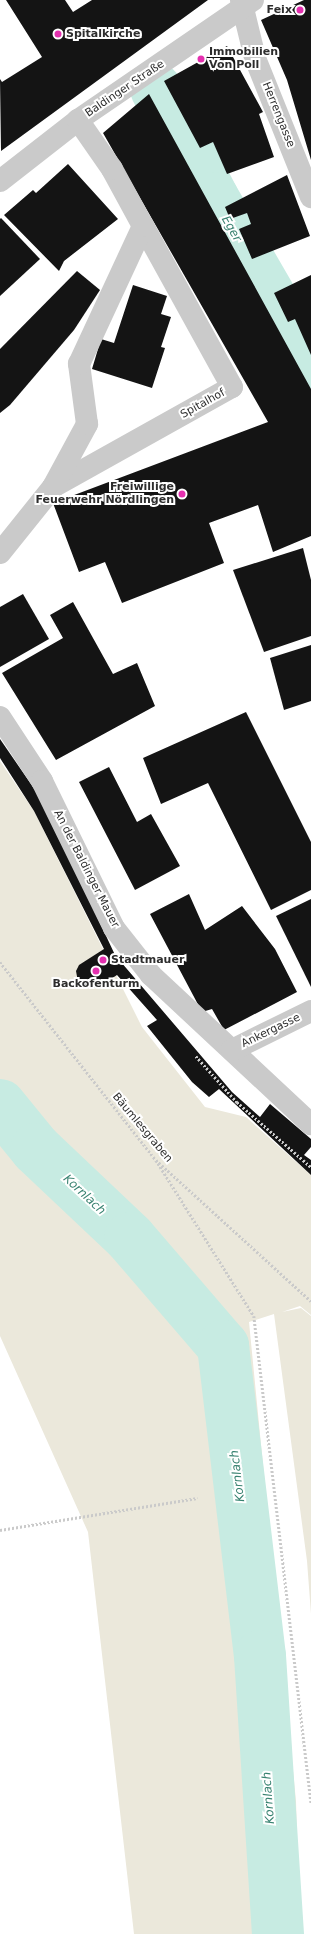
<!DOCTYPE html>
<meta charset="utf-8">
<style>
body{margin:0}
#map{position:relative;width:311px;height:1934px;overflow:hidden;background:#fff;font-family:"DejaVu Sans",sans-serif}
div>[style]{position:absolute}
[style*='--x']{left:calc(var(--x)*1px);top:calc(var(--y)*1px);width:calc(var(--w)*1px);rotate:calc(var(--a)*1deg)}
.green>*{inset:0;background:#ebe8db}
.river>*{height:52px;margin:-26px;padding:0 26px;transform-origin:26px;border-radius:26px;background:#c7ebe2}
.building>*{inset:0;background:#141414}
.path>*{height:2.5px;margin-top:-1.25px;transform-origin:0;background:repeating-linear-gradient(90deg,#cacaca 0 2px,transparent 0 4px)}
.street>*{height:22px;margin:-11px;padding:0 11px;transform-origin:11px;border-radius:11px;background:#cacaca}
.dots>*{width:11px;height:11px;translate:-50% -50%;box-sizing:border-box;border:2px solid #fff;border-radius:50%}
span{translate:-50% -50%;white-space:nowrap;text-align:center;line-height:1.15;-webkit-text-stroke:4px #fff;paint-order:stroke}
.poi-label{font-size:11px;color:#2d2d2d;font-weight:700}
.right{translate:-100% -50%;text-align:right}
.left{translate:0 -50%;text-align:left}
.street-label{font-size:11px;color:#2d2d2d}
.water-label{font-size:12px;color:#388270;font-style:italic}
</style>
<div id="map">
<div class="green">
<i style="clip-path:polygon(0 761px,34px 811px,142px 1027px,205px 1107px,246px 1117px,311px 1175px,311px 1315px,300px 1306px,282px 1312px,301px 1308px,311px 1316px,311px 1614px,307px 1561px,274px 1314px,249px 1322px,296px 1801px,300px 1934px,134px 1934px,88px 1532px,0 1336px)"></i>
</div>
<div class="river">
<i style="--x:156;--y:89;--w:123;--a:62.4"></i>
<i style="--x:213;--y:198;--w:195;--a:59.9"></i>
<i style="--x:0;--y:1105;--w:57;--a:50.7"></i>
<i style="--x:36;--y:1149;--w:129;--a:43.4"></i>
<i style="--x:130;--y:1238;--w:143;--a:49.3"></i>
<i style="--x:223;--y:1346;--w:312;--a:83.2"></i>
<i style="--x:260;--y:1656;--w:279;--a:86.3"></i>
</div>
<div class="building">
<i style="clip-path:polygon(6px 0,65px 0,73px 12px,92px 0,208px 0,1px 151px,0 79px,2px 82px,42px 57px)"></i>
<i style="clip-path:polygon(304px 0,311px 0,311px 160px,287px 80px,261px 20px)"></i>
<i style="clip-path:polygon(227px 46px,263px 112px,259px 114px,274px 157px,227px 174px,213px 142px,200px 148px,164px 81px)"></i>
<i style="clip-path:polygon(149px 94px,311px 389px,311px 536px,273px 552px,258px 505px,209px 523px,224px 563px,122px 603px,105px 562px,79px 572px,53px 503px,268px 422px,103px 133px)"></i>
<i style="clip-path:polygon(68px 164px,118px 219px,64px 261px,59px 271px,4px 215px,33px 190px,36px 193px)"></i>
<i style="clip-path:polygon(287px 175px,310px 236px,252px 259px,239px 229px,251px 224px,247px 213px,230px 219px,225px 207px)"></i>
<i style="clip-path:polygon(1px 218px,40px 259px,0 296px,0 219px)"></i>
<i style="clip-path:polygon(77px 271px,100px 290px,74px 330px,10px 405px,0 413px,0 349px)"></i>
<i style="clip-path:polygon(311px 275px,311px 355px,295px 319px,288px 322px,274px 293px)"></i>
<i style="clip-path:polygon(133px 285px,167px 296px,161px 314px,171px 317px,161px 347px,165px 348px,152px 388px,92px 369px,101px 339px,114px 343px)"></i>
<i style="clip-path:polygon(303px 548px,311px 580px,311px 636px,264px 652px,233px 570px)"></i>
<i style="clip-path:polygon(23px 594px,49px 639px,0 667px,0 607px)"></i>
<i style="clip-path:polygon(73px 602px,113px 674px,137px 663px,155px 706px,56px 760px,2px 673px,63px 638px,50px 615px)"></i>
<i style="clip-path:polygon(311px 645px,311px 701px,284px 710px,270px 658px)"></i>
<i style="clip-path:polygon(246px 712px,311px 842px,311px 890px,271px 910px,208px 783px,161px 804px,143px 758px)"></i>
<i style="clip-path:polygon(0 739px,44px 803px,115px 955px,232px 1092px,260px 1117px,270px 1104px,311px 1139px,311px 1147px,304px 1155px,311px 1160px,311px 1175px,219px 1089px,209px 1097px,192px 1082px,147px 1026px,157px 1020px,117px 975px,97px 988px,82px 987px,78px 982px,76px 971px,79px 965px,104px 949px,34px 811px,0 758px)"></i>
<i style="clip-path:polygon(109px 767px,137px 822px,151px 814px,180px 866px,135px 890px,79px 782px)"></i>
<i style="clip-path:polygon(189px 894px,205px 930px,242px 906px,275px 949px,297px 992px,224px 1030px,212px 1009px,202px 1012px,150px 914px)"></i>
<i style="clip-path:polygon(311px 899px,311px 987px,276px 916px)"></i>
</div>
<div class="path">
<i style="--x:0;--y:962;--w:252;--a:51.8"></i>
<i style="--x:156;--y:1160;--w:210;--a:42.3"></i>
<i style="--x:196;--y:1056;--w:62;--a:48.3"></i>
<i style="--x:237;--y:1102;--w:98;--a:41.3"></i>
<i style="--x:156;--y:1160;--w:184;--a:57.9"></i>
<i style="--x:254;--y:1316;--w:490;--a:83.3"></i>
<i style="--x:0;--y:1530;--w:200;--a:-9.2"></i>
</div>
<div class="street">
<i style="--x:241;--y:0;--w:60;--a:76.4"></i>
<i style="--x:255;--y:58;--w:150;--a:68.1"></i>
<i style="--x:0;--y:181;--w:99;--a:-38"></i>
<i style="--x:78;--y:120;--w:212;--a:-34.4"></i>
<i style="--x:53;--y:487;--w:205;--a:-29.2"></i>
<i style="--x:232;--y:387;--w:184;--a:-118.9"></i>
<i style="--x:0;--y:553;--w:85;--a:-51.2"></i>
<i style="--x:53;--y:487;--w:72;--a:-61.6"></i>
<i style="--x:87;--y:424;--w:61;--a:-97.6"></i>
<i style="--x:79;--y:364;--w:152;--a:-65.1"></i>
<i style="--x:143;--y:226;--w:65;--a:-118.5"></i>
<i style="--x:112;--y:169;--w:60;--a:-124.8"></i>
<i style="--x:0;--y:717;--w:77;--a:56.7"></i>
<i style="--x:42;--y:781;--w:164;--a:63.9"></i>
<i style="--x:114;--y:928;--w:60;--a:51.8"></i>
<i style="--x:151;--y:975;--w:219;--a:43"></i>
<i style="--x:232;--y:1050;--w:88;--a:-26.3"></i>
</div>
<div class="dots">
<i style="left:300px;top:10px;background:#e430af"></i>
<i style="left:58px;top:34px;background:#e430af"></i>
<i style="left:201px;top:59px;background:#e430af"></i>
<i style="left:182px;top:494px;background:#e430af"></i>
<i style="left:103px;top:960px;background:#e430af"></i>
<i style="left:96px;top:971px;background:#e430af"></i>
</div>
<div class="poi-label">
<span class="right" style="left:292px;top:10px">Feix</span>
<span class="left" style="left:66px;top:34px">Spitalkirche</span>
<span class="left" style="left:209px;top:59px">Immobilien<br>Von Poll</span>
<span class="right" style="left:174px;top:494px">Freiwillige<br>Feuerwehr Nördlingen</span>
<span class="left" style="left:111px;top:960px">Stadtmauer</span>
<span style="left:96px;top:984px">Backofenturm</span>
</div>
<div class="street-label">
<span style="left:125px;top:89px;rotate:-34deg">Baldinger Straße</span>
<span style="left:278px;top:115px;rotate:68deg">Herrengasse</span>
<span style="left:203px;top:404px;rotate:-29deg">Spitalhof</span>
<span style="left:86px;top:869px;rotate:63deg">An der Baldinger Mauer</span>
<span style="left:271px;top:1031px;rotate:-26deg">Ankergasse</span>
<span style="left:142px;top:1128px;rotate:50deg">Bäumlesgraben</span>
</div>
<div class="water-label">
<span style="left:231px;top:229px;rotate:60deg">Eger</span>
<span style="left:84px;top:1195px;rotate:43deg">Kornlach</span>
<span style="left:238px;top:1476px;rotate:-97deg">Kornlach</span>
<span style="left:269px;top:1798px;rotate:-94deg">Kornlach</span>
</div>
</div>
